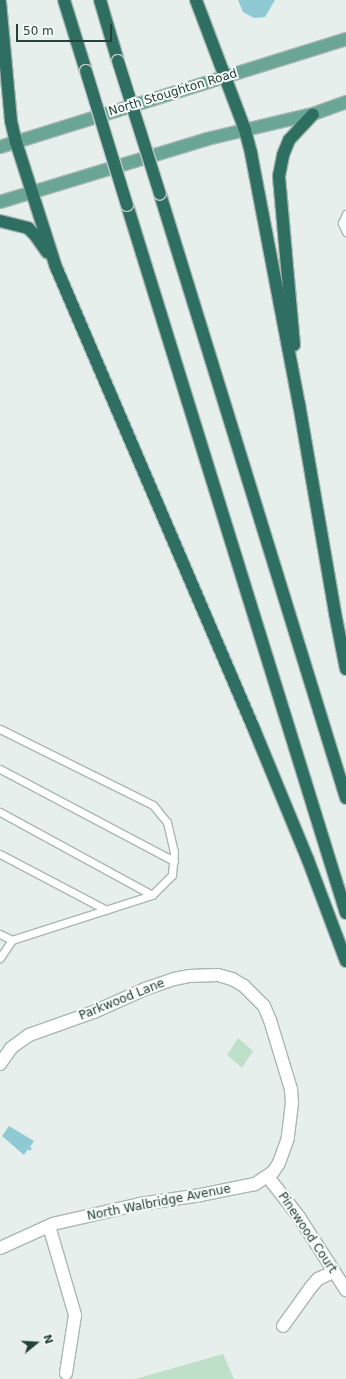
<!DOCTYPE html>
<style>
body{margin:0}
#map{position:relative;width:346px;height:1379px;overflow:hidden;background:#e6efeb;font-family:"DejaVu Sans",sans-serif}
div>[style]{position:absolute}
[style*='--x']{left:calc(var(--x)*1px);top:calc(var(--y)*1px);width:calc(var(--w)*1px);rotate:calc(var(--a)*1deg)}
.green>*{inset:0;background:#bfe0c8}
.water>*{inset:0;background:#8ec9d4}
.roads{filter:drop-shadow(1px 0 #a8b8b2) drop-shadow(-1px 0 #a8b8b2) drop-shadow(0 1px #a8b8b2) drop-shadow(0 -1px #a8b8b2)}
.lane>*{height:7px;margin:-3.5px;padding:0 3.5px;transform-origin:3.5px;border-radius:3.5px;background:#fff}
.street>*{height:12px;margin:-6px;padding:0 6px;transform-origin:6px;border-radius:6px;background:#fff}
.primary>*{height:12px;margin:-6px;padding:0 6px;transform-origin:6px;border-radius:6px;background:#6aa596}
.highway>*{height:12px;margin:-6px;padding:0 6px;transform-origin:6px;border-radius:6px;background:#2f6f62}
.bridges{filter:drop-shadow(1px 0 #c2cac8) drop-shadow(-1px 0 #c2cac8) drop-shadow(0 1px #c2cac8) drop-shadow(0 -1px #c2cac8)}
.highway-bridge>*{height:12px;margin:-6px;padding:0 6px;transform-origin:6px;border-radius:6px;background:#2f6f62}
span{translate:-50% -50%;white-space:nowrap;text-align:center;line-height:1.15;-webkit-text-stroke:4px #f7fbf9;paint-order:stroke}
.street-label{font-size:12px;color:#24423a}
.north{position:absolute;left:16px;top:1323px;width:40px;height:40px;-webkit-text-stroke:3px #f7fbf9;paint-order:stroke;rotate:72deg;font-size:11px;font-weight:700;line-height:16px;text-align:center;color:#24423a}
.north::after{content:'';display:block;margin:auto;width:14px;height:18px;background:#24423a;clip-path:polygon(50% 0,100% 100%,50% 72%,0 100%)}
.scale{position:absolute;left:16px;top:24px;width:96px;height:18px;box-sizing:border-box;border:2px solid #24423a;border-top:0;padding-left:5px;font-size:12px;line-height:14px;white-space:nowrap;color:#24423a;-webkit-text-stroke:3px #f7fbf9;paint-order:stroke}
</style>
<div id="map">
<div class="green">
<i style="clip-path:polygon(238px 1038px,253px 1051px,242px 1068px,227px 1055px)"></i>
<i style="clip-path:polygon(223px 1354px,234px 1379px,135px 1379px)"></i>
</div>
<div class="water">
<i style="clip-path:polygon(238px 0,275px 0,265px 17px,254px 18px,243px 12px)"></i>
<i style="clip-path:polygon(9px 1126px,34px 1141px,30px 1147px,32px 1148px,30px 1151px,28px 1149px,24px 1155px,2px 1136px)"></i>
</div>
<div class="roads">
<div class="lane">
<i style="--x:346;--y:214;--w:10;--a:114"></i>
<i style="--x:342;--y:223;--w:10;--a:66"></i>
<i style="--x:0;--y:729;--w:171;--a:26.4"></i>
<i style="--x:153;--y:805;--w:22;--a:51"></i>
<i style="--x:167;--y:822;--w:31;--a:77"></i>
<i style="--x:174;--y:852;--w:23;--a:95"></i>
<i style="--x:172;--y:875;--w:28;--a:135"></i>
<i style="--x:152;--y:895;--w:147;--a:162.2"></i>
<i style="--x:12;--y:940;--w:22;--a:124"></i>
<i style="--x:0;--y:769;--w:197;--a:27.9"></i>
<i style="--x:0;--y:812;--w:173;--a:28.6"></i>
<i style="--x:0;--y:854;--w:120;--a:27.8"></i>
<i style="--x:0;--y:934;--w:13;--a:27"></i>
</div>
<div class="street">
<i style="--x:0;--y:1064;--w:19;--a:-55"></i>
<i style="--x:11;--y:1048;--w:22;--a:-36"></i>
<i style="--x:29;--y:1035;--w:69;--a:-19.5"></i>
<i style="--x:94;--y:1012;--w:56;--a:-24.3"></i>
<i style="--x:145;--y:989;--w:31;--a:-19"></i>
<i style="--x:174;--y:979;--w:15;--a:-11"></i>
<i style="--x:189;--y:976;--w:29;--a:-2"></i>
<i style="--x:218;--y:975;--w:15;--a:16"></i>
<i style="--x:232;--y:979;--w:14;--a:30"></i>
<i style="--x:244;--y:986;--w:28;--a:45"></i>
<i style="--x:264;--y:1006;--w:15;--a:67"></i>
<i style="--x:270;--y:1020;--w:72;--a:73.1"></i>
<i style="--x:291;--y:1089;--w:14;--a:86"></i>
<i style="--x:292;--y:1103;--w:35;--a:97"></i>
<i style="--x:288;--y:1138;--w:27;--a:110"></i>
<i style="--x:279;--y:1163;--w:11;--a:124"></i>
<i style="--x:273;--y:1172;--w:22;--a:146"></i>
<i style="--x:255;--y:1184;--w:55;--a:168.5"></i>
<i style="--x:201;--y:1195;--w:62;--a:171.6"></i>
<i style="--x:140;--y:1204;--w:89;--a:167.1"></i>
<i style="--x:53;--y:1224;--w:58;--a:155.6"></i>
<i style="--x:268;--y:1177;--w:51;--a:52.2"></i>
<i style="--x:299;--y:1217;--w:87;--a:57.2"></i>
<i style="--x:49;--y:1226;--w:93;--a:73.7"></i>
<i style="--x:75;--y:1315;--w:59;--a:98.8"></i>
<i style="--x:283;--y:1326;--w:48;--a:-54.3"></i>
<i style="--x:311;--y:1287;--w:11;--a:-49"></i>
<i style="--x:318;--y:1279;--w:17;--a:-25"></i>
</div>
<div class="primary">
<i style="--x:0;--y:147;--w:362;--a:-17.3"></i>
<i style="--x:0;--y:202;--w:216;--a:-16.9"></i>
<i style="--x:207;--y:139;--w:109;--a:-13.3"></i>
<i style="--x:313;--y:114;--w:35;--a:-20"></i>
</div>
<div class="highway">
<i style="--x:64;--y:0;--w:74;--a:72.8"></i>
<i style="--x:100;--y:0;--w:64;--a:73.6"></i>
<i style="--x:196;--y:0;--w:139;--a:69.3"></i>
<i style="--x:245;--y:130;--w:24;--a:75"></i>
<i style="--x:251;--y:153;--w:256;--a:79.2"></i>
<i style="--x:299;--y:404;--w:212;--a:80.2"></i>
<i style="--x:335;--y:613;--w:57;--a:78.9"></i>
<i style="--x:0;--y:2;--w:120;--a:84.7"></i>
<i style="--x:11;--y:121;--w:22;--a:77"></i>
<i style="--x:16;--y:142;--w:131;--a:72.3"></i>
<i style="--x:56;--y:267;--w:503;--a:66.8"></i>
<i style="--x:254;--y:729;--w:142;--a:67.6"></i>
<i style="--x:308;--y:860;--w:108;--a:69.4"></i>
<i style="--x:160;--y:194;--w:632;--a:72.88"></i>
<i style="--x:127;--y:205;--w:741;--a:72.81"></i>
<i style="--x:0;--y:221;--w:29;--a:14"></i>
<i style="--x:28;--y:228;--w:10;--a:45"></i>
<i style="--x:35;--y:235;--w:21;--a:55"></i>
<i style="--x:294;--y:345;--w:170;--a:-95.1"></i>
<i style="--x:279;--y:176;--w:21;--a:-79"></i>
<i style="--x:283;--y:155;--w:16;--a:-68"></i>
<i style="--x:289;--y:140;--w:35;--a:-47"></i>
</div>
</div>
<div class="bridges">
<div class="highway-bridge">
<i style="--x:118;--y:61;--w:139;--a:72.5"></i>
<i style="--x:86;--y:71;--w:140;--a:73"></i>
</div>
</div>
<div class="street-label">
<span style="left:173px;top:93px;rotate:-17deg">North Stoughton Road</span>
<span style="left:122px;top:1000px;rotate:-22deg">Parkwood Lane</span>
<span style="left:159px;top:1203px;rotate:-11deg">North Walbridge Avenue</span>
<span style="left:307px;top:1233px;rotate:56deg">Pinewood Court</span>
</div>
<div class="north">N</div>
<div class="scale">50 m</div>
</div>
